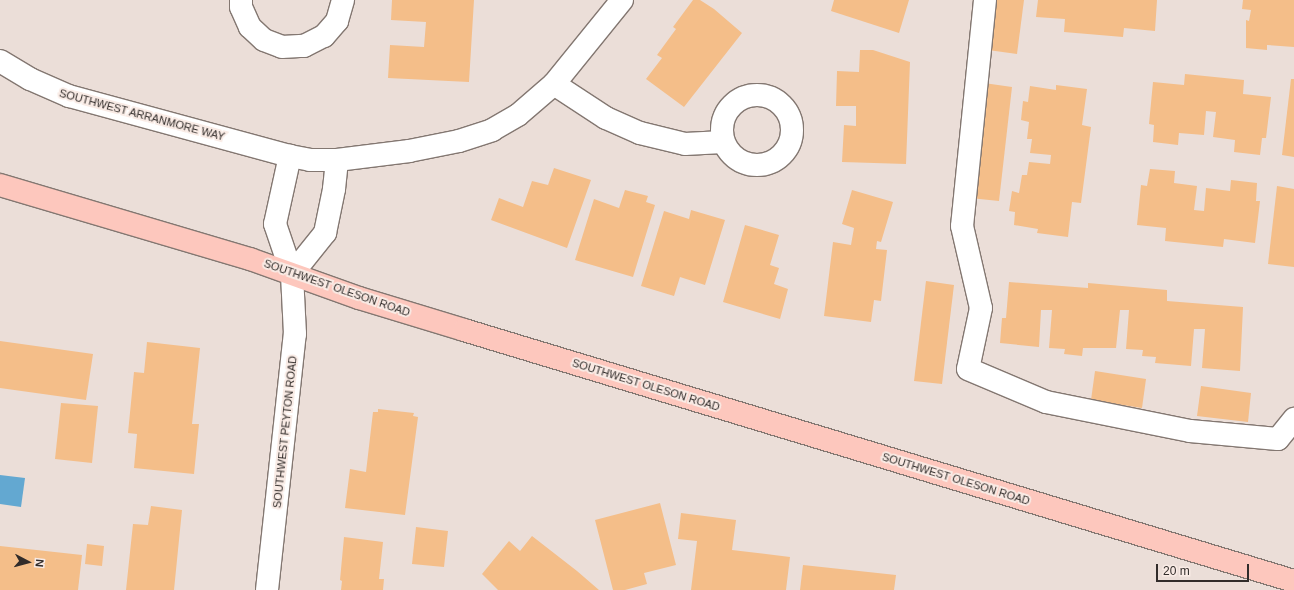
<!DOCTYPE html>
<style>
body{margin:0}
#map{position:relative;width:1294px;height:590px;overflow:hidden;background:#ebded8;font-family:Helvetica,sans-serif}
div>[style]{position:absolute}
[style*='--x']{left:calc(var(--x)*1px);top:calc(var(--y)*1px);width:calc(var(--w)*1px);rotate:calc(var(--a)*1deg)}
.water>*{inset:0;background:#63a8d1}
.building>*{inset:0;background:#f4be89}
.roads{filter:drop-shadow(1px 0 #837771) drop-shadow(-1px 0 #837771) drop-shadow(0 1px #837771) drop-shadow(0 -1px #837771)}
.minor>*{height:22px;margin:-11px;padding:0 11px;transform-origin:11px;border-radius:11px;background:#fff}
.minor>.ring{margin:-11px;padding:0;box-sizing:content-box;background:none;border:22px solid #fff;border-radius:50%}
.major>*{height:22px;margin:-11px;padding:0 11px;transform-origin:11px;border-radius:11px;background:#fdc7bd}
span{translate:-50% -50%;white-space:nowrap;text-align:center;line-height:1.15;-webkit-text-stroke:4px #f9ebe5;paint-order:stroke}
.street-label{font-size:11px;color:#312c2a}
.north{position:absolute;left:8px;top:542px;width:40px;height:40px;-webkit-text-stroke:3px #f9ebe5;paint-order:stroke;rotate:96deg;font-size:11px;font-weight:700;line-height:16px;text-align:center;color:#312c2a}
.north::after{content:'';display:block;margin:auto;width:14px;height:18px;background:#312c2a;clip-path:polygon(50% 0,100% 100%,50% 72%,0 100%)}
.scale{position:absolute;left:1156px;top:564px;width:93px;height:18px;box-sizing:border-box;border:2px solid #312c2a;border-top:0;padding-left:5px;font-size:12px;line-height:14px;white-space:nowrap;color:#312c2a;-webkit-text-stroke:3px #f9ebe5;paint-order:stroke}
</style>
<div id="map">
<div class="water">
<i style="clip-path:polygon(0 475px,25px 478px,21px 507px,0 504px)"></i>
</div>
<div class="building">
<i style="clip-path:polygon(392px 0,474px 0,469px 82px,388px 78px,390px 45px,424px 47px,426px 22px,391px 20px)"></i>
<i style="clip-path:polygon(693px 0,700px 0,714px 9px,742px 33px,684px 107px,646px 79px,662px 58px,657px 55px,676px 29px,673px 27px)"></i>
<i style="clip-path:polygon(834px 0,909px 0,899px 33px,831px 11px)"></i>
<i style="clip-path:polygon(994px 0,1024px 0,1017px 54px,988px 50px)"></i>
<i style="clip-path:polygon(1038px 0,1157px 0,1155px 31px,1124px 28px,1123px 37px,1064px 32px,1065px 19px,1036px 17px)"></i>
<i style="clip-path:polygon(1243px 0,1294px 0,1294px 47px,1267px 45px,1267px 50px,1246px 48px,1246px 20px,1249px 21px,1251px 10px,1242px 9px)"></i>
<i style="clip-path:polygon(860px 50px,873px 50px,910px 62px,906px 164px,842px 162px,844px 125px,856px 126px,856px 106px,836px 106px,837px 71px,859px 72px)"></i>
<i style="clip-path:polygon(1185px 74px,1244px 80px,1243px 94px,1271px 97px,1266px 138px,1262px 138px,1260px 155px,1234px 152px,1235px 140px,1213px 137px,1216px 112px,1206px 111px,1204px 135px,1179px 133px,1178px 145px,1153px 142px,1154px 125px,1149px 124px,1153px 82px,1184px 85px)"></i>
<i style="clip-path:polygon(1291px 79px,1294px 79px,1294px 157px,1282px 155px)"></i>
<i style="clip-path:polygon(984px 83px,1012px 87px,999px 201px,970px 198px)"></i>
<i style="clip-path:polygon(1056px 85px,1087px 89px,1082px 125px,1091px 127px,1081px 203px,1072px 202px,1068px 237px,1037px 233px,1038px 229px,1014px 225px,1015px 212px,1009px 211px,1012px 191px,1019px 193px,1022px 175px,1027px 175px,1029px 162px,1050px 164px,1051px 155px,1030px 153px,1032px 139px,1027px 139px,1029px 122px,1021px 120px,1023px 101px,1028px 102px,1030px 86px,1056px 90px)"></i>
<i style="clip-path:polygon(554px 168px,591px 180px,567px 248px,491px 220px,499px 198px,523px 207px,532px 181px,548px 185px)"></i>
<i style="clip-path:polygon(1150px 169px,1175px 171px,1174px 183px,1197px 186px,1194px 210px,1204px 211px,1206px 188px,1230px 191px,1231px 180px,1257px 183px,1256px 201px,1260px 201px,1255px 243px,1224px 239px,1223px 247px,1165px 241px,1166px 228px,1137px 225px,1141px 185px,1147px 186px)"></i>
<i style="clip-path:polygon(1277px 186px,1294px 189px,1294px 267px,1268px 264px)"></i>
<i style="clip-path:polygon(625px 190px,648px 196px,646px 202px,655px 205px,633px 277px,575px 260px,594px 199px,619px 208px)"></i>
<i style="clip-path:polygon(852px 190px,893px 202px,881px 242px,877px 241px,876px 249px,887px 250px,881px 301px,874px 300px,871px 322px,824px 316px,833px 242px,851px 245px,854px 228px,842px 224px)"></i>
<i style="clip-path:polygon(691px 210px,725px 220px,705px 285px,680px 277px,674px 296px,641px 286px,664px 211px,689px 219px)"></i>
<i style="clip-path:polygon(745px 225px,779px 235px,770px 265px,779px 268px,774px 284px,788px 289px,780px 319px,723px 302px)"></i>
<i style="clip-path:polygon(926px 281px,954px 285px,942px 384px,914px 381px)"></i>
<i style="clip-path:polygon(1009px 282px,1088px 288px,1088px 283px,1167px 290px,1167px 301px,1243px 307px,1240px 371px,1202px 368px,1205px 329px,1194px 329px,1191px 366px,1155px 363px,1156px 357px,1142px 356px,1143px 350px,1126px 349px,1129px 310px,1120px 310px,1116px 348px,1083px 348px,1082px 356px,1064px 354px,1065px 349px,1049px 348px,1052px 310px,1041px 310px,1039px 347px,1000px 343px,1002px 318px,1006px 318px)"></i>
<i style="clip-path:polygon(0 341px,93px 354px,86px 400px,0 388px)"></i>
<i style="clip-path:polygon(147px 342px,200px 348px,192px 424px,199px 424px,194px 474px,134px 468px,137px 434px,128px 433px,134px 372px,144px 373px)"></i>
<i style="clip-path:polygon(1095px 371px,1146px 379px,1142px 408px,1091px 400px)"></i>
<i style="clip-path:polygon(1201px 386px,1251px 393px,1248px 422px,1197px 416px)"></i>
<i style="clip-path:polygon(61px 403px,98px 406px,92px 463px,55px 459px)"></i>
<i style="clip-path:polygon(378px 409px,414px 413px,413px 416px,418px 417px,405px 515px,345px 508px,350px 469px,366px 472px,373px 412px,378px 412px)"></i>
<i style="clip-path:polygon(660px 503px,676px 565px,644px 573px,647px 584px,625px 590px,613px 590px,595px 520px)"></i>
<i style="clip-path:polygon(151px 506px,182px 510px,174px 590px,126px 590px,133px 524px,148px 525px)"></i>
<i style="clip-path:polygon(681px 513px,736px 520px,732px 550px,790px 557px,786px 590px,691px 590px,697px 541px,678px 539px)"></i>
<i style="clip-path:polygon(416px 527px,448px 531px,444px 567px,412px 564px)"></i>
<i style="clip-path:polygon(532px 536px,577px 571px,599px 590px,498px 590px,482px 574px,509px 541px,520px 551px)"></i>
<i style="clip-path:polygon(344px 537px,383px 542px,379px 579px,384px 579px,383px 590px,341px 590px,342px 581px,340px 580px)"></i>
<i style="clip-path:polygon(87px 544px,104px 546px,102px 566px,85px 564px)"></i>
<i style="clip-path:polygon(0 546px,82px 555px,78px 590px,0 590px)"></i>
<i style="clip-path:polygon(803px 565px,896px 575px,894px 590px,800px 590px)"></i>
</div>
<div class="roads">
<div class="minor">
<i style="--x:241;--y:0;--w:7;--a:90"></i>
<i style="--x:241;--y:7;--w:22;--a:66"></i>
<i style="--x:250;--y:27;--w:19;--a:43"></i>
<i style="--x:264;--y:40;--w:19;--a:21"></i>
<i style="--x:282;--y:47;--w:22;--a:-3"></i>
<i style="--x:304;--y:46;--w:22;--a:-27"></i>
<i style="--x:324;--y:36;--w:20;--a:-49"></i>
<i style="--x:337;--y:21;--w:22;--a:-74"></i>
<i style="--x:985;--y:0;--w:227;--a:95.8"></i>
<i style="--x:962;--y:226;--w:84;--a:77"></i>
<i style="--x:981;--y:308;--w:62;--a:102"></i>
<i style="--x:968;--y:369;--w:85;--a:22.9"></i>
<i style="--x:1046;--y:402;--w:147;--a:11.4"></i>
<i style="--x:1190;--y:431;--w:88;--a:5.2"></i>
<i style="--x:1278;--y:439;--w:26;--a:-51"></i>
<i style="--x:0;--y:61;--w:35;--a:31"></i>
<i style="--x:30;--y:79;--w:43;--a:23.6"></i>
<i style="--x:69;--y:96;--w:229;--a:15.2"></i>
<i style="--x:290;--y:156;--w:20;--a:11"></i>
<i style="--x:310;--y:160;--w:27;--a:0"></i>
<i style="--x:337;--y:160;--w:73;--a:-7.1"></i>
<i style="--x:409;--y:151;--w:51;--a:-11.3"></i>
<i style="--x:459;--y:141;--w:35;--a:-18"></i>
<i style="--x:492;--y:130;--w:30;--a:-30"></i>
<i style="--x:518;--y:115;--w:48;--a:-40.7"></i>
<i style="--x:554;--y:84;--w:108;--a:-51"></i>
<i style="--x:554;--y:84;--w:62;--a:33.2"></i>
<i style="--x:606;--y:118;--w:37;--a:24"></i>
<i style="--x:640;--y:133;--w:46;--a:13.7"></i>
<i style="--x:685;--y:144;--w:38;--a:-3"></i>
<i class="ring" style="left:722px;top:95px;width:48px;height:48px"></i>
<i style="--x:292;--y:274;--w:53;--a:-51.2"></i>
<i style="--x:325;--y:233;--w:45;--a:-78.4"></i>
<i style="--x:334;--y:189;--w:29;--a:-84"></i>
<i style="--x:267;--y:590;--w:258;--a:-83.8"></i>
<i style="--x:295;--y:334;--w:60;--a:-92.9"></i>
<i style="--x:292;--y:274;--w:53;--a:-108.8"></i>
<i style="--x:275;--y:224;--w:70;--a:-77.6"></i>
</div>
<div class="major">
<i style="--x:0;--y:185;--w:261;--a:16.5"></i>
<i style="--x:250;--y:259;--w:116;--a:19.7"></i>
<i style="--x:359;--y:298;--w:110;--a:16.9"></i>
<i style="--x:464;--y:330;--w:867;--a:16.83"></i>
</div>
</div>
<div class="street-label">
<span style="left:142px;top:115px;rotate:15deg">SOUTHWEST ARRANMORE WAY</span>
<span style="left:337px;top:288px;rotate:19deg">SOUTHWEST OLESON ROAD</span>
<span style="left:646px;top:385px;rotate:17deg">SOUTHWEST OLESON ROAD</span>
<span style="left:285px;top:432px;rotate:-84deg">SOUTHWEST PEYTON ROAD</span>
<span style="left:956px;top:479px;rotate:17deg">SOUTHWEST OLESON ROAD</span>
</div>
<div class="north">N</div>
<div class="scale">20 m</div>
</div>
